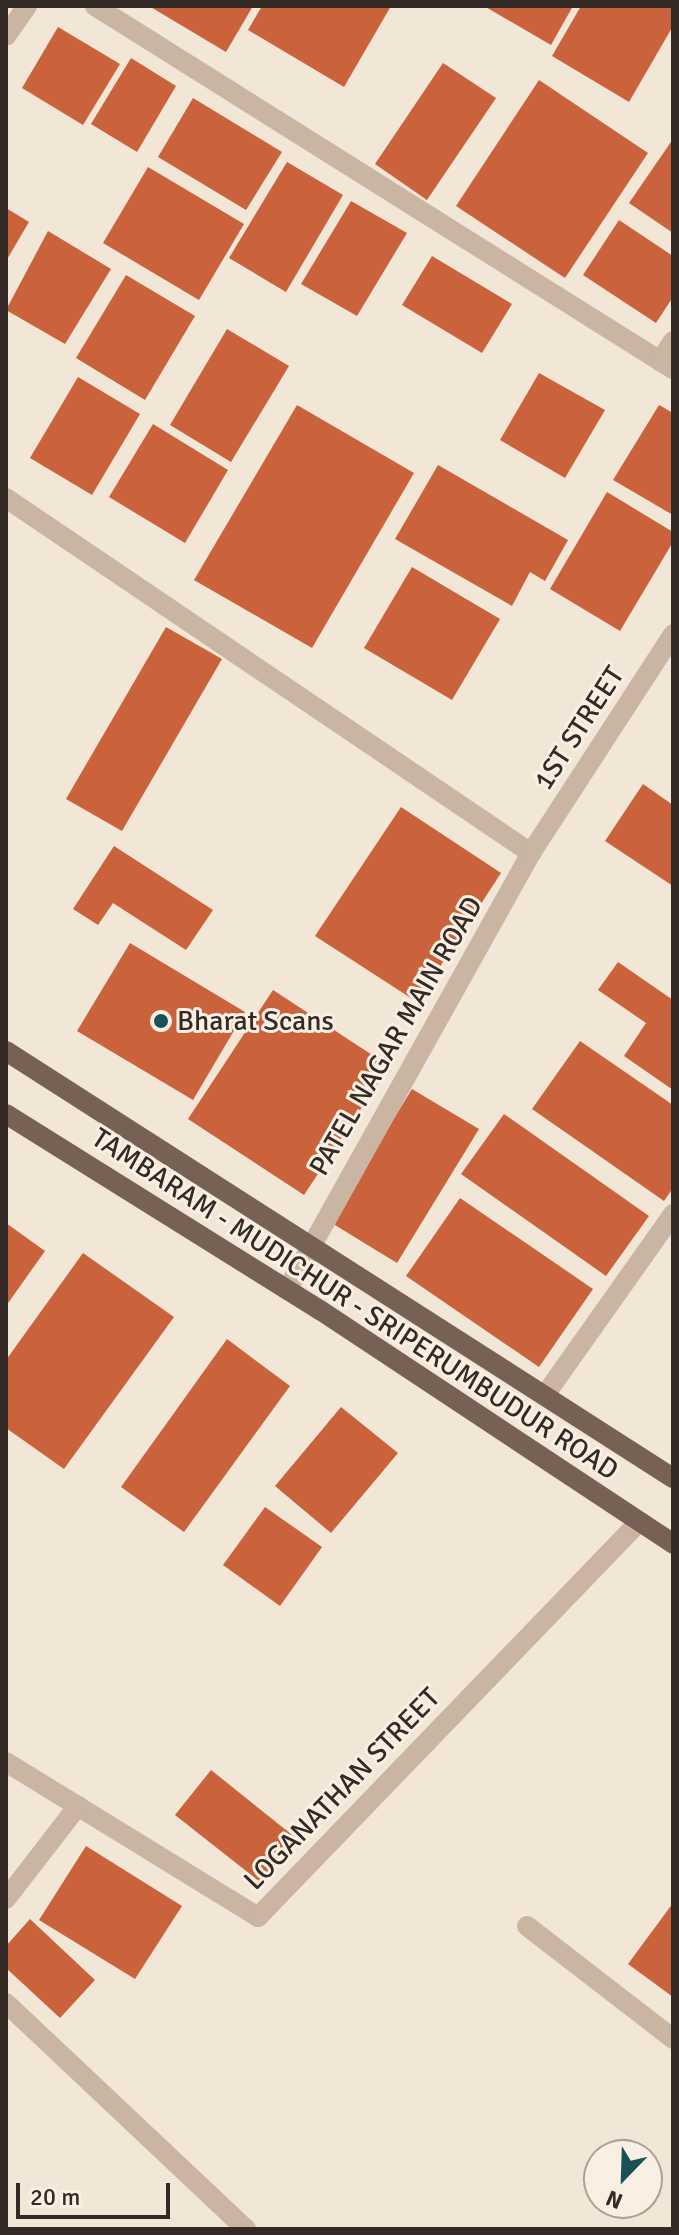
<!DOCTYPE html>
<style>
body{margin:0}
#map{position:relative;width:679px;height:2235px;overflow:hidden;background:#f2e6d6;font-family:Signika,sans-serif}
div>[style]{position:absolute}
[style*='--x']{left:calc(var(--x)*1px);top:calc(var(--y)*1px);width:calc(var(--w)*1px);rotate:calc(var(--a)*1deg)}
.building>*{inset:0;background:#ca633c}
.minor>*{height:20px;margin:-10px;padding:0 10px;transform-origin:10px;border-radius:10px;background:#cab5a2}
.primary>*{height:20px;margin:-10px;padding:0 10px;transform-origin:10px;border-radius:10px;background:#776155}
.dots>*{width:22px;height:22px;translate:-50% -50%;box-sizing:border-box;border:4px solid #f9f0e3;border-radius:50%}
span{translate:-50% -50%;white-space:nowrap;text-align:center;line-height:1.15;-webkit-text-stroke:6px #f9f0e3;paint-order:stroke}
.street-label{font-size:28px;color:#342a25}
.poi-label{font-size:28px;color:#342a25}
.left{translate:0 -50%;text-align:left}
.frame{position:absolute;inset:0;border:8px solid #342a25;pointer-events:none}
.north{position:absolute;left:583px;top:2139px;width:80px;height:80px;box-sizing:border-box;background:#f9f0e3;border:2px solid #aaa197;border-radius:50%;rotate:203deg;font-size:22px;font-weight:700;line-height:32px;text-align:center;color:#342a25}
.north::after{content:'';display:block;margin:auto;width:28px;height:36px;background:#195156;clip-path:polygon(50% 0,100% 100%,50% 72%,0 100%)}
.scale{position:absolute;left:16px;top:2183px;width:154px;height:36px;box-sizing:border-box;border:4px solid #342a25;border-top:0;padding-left:10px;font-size:24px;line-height:28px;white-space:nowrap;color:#342a25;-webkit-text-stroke:6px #f9f0e3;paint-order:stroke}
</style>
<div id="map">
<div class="building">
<i style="clip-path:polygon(149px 6px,253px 6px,226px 52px)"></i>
<i style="clip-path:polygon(262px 6px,391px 6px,344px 87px,248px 30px)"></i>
<i style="clip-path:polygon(484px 6px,573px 6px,551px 45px)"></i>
<i style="clip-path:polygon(581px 6px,673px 6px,673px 26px,629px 102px,552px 56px)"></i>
<i style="clip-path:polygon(58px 27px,120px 64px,83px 125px,22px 88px)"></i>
<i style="clip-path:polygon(131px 58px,176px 86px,137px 152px,91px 124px)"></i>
<i style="clip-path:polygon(443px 63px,496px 98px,427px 200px,375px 164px)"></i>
<i style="clip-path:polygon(539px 80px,648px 153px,565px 278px,456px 206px)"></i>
<i style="clip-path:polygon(193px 98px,282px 152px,246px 210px,158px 157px)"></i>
<i style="clip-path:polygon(673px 139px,673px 233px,629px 203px)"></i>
<i style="clip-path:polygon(287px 162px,343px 195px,286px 292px,229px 258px)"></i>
<i style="clip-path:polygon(148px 167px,244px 224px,199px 300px,103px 243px)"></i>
<i style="clip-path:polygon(351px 201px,407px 233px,357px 316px,301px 284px)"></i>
<i style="clip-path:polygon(6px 208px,29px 222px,6px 261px)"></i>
<i style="clip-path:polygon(619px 220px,673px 256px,673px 297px,656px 323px,583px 275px)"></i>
<i style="clip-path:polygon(48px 231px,111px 269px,65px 344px,6px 310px)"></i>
<i style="clip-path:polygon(432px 256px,512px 304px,482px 353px,402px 305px)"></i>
<i style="clip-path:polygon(126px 275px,195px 316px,145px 400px,76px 358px)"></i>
<i style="clip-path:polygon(227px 329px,289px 366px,231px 462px,170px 425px)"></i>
<i style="clip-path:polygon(539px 373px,605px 410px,565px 478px,500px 440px)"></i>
<i style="clip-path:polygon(78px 377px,140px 414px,92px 495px,30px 458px)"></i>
<i style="clip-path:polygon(297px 405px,414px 473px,312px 648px,194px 580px)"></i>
<i style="clip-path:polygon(659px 405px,673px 413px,673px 515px,613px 480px)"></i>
<i style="clip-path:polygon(153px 424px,228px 470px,185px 543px,109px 497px)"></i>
<i style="clip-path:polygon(438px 465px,568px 540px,545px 581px,530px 572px,512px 606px,395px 539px)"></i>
<i style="clip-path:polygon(607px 492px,673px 532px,673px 542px,620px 631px,550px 589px)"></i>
<i style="clip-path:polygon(412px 567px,500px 619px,452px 700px,364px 648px)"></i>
<i style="clip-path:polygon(166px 627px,222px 659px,122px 831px,66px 799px)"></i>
<i style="clip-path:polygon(643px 784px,673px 805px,673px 886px,605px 841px)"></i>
<i style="clip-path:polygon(401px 807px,501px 873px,417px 1002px,315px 936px)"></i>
<i style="clip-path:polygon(114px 846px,213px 910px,186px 950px,113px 903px,98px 925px,73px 909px)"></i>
<i style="clip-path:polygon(130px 943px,245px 1012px,193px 1100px,77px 1031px)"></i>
<i style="clip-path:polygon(618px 962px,673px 1000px,673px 1090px,624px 1056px,646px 1023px,598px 990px)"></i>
<i style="clip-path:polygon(273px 990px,389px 1066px,304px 1195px,188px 1119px)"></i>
<i style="clip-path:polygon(580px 1041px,673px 1105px,673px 1188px,664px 1201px,532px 1109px)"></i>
<i style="clip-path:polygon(412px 1089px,479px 1129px,397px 1263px,330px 1222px)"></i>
<i style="clip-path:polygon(504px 1114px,649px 1216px,606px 1276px,461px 1174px)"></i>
<i style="clip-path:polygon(460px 1198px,593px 1289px,539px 1367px,406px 1276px)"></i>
<i style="clip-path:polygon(6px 1223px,45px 1251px,6px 1306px)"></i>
<i style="clip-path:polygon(83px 1253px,174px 1317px,64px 1469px,6px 1428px,6px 1360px)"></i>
<i style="clip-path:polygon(227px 1339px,290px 1386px,184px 1532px,121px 1487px)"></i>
<i style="clip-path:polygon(341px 1407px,398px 1453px,331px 1533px,275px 1486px)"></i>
<i style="clip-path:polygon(265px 1507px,322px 1547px,280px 1606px,223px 1565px)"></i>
<i style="clip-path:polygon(211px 1770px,296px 1838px,260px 1882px,175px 1815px)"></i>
<i style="clip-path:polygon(86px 1846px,182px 1906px,135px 1979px,39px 1920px)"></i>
<i style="clip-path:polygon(673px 1903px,673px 1997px,628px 1964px)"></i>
<i style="clip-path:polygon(30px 1919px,95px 1980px,60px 2018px,6px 1968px,6px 1946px)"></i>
</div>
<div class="minor">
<i style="--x:95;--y:6;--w:667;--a:32.14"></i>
<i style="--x:6;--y:36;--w:37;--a:-55"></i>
<i style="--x:673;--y:341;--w:24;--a:123"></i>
<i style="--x:660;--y:361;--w:15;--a:32"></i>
<i style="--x:6;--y:498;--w:634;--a:34.07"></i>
<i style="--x:287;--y:1290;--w:501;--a:-60.82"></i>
<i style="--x:531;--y:853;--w:261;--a:-57"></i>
<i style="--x:545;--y:1395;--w:222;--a:-54.7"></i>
<i style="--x:6;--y:1762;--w:296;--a:31.6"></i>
<i style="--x:258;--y:1917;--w:549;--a:-46.03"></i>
<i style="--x:6;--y:1899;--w:118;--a:-52.3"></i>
<i style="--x:527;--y:1926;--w:185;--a:37.7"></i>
<i style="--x:6;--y:2003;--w:330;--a:43.3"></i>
</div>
<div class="primary">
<i style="--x:6;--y:1051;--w:792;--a:32.63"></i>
<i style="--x:6;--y:1114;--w:370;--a:32"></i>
<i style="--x:320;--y:1310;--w:424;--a:33.5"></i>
</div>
<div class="dots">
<i style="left:161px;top:1021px;background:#195156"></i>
</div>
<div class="street-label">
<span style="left:579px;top:728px;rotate:-57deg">1ST STREET</span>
<span style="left:396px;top:1036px;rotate:-60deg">PATEL NAGAR MAIN ROAD</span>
<span style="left:355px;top:1304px;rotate:33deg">TAMBARAM - MUDICHUR - SRIPERUMBUDUR ROAD</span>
<span style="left:342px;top:1789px;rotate:-46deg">LOGANATHAN STREET</span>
</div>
<div class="poi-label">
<span class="left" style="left:177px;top:1021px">Bharat Scans</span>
</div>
<div class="frame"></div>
<div class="north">N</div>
<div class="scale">20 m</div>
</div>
